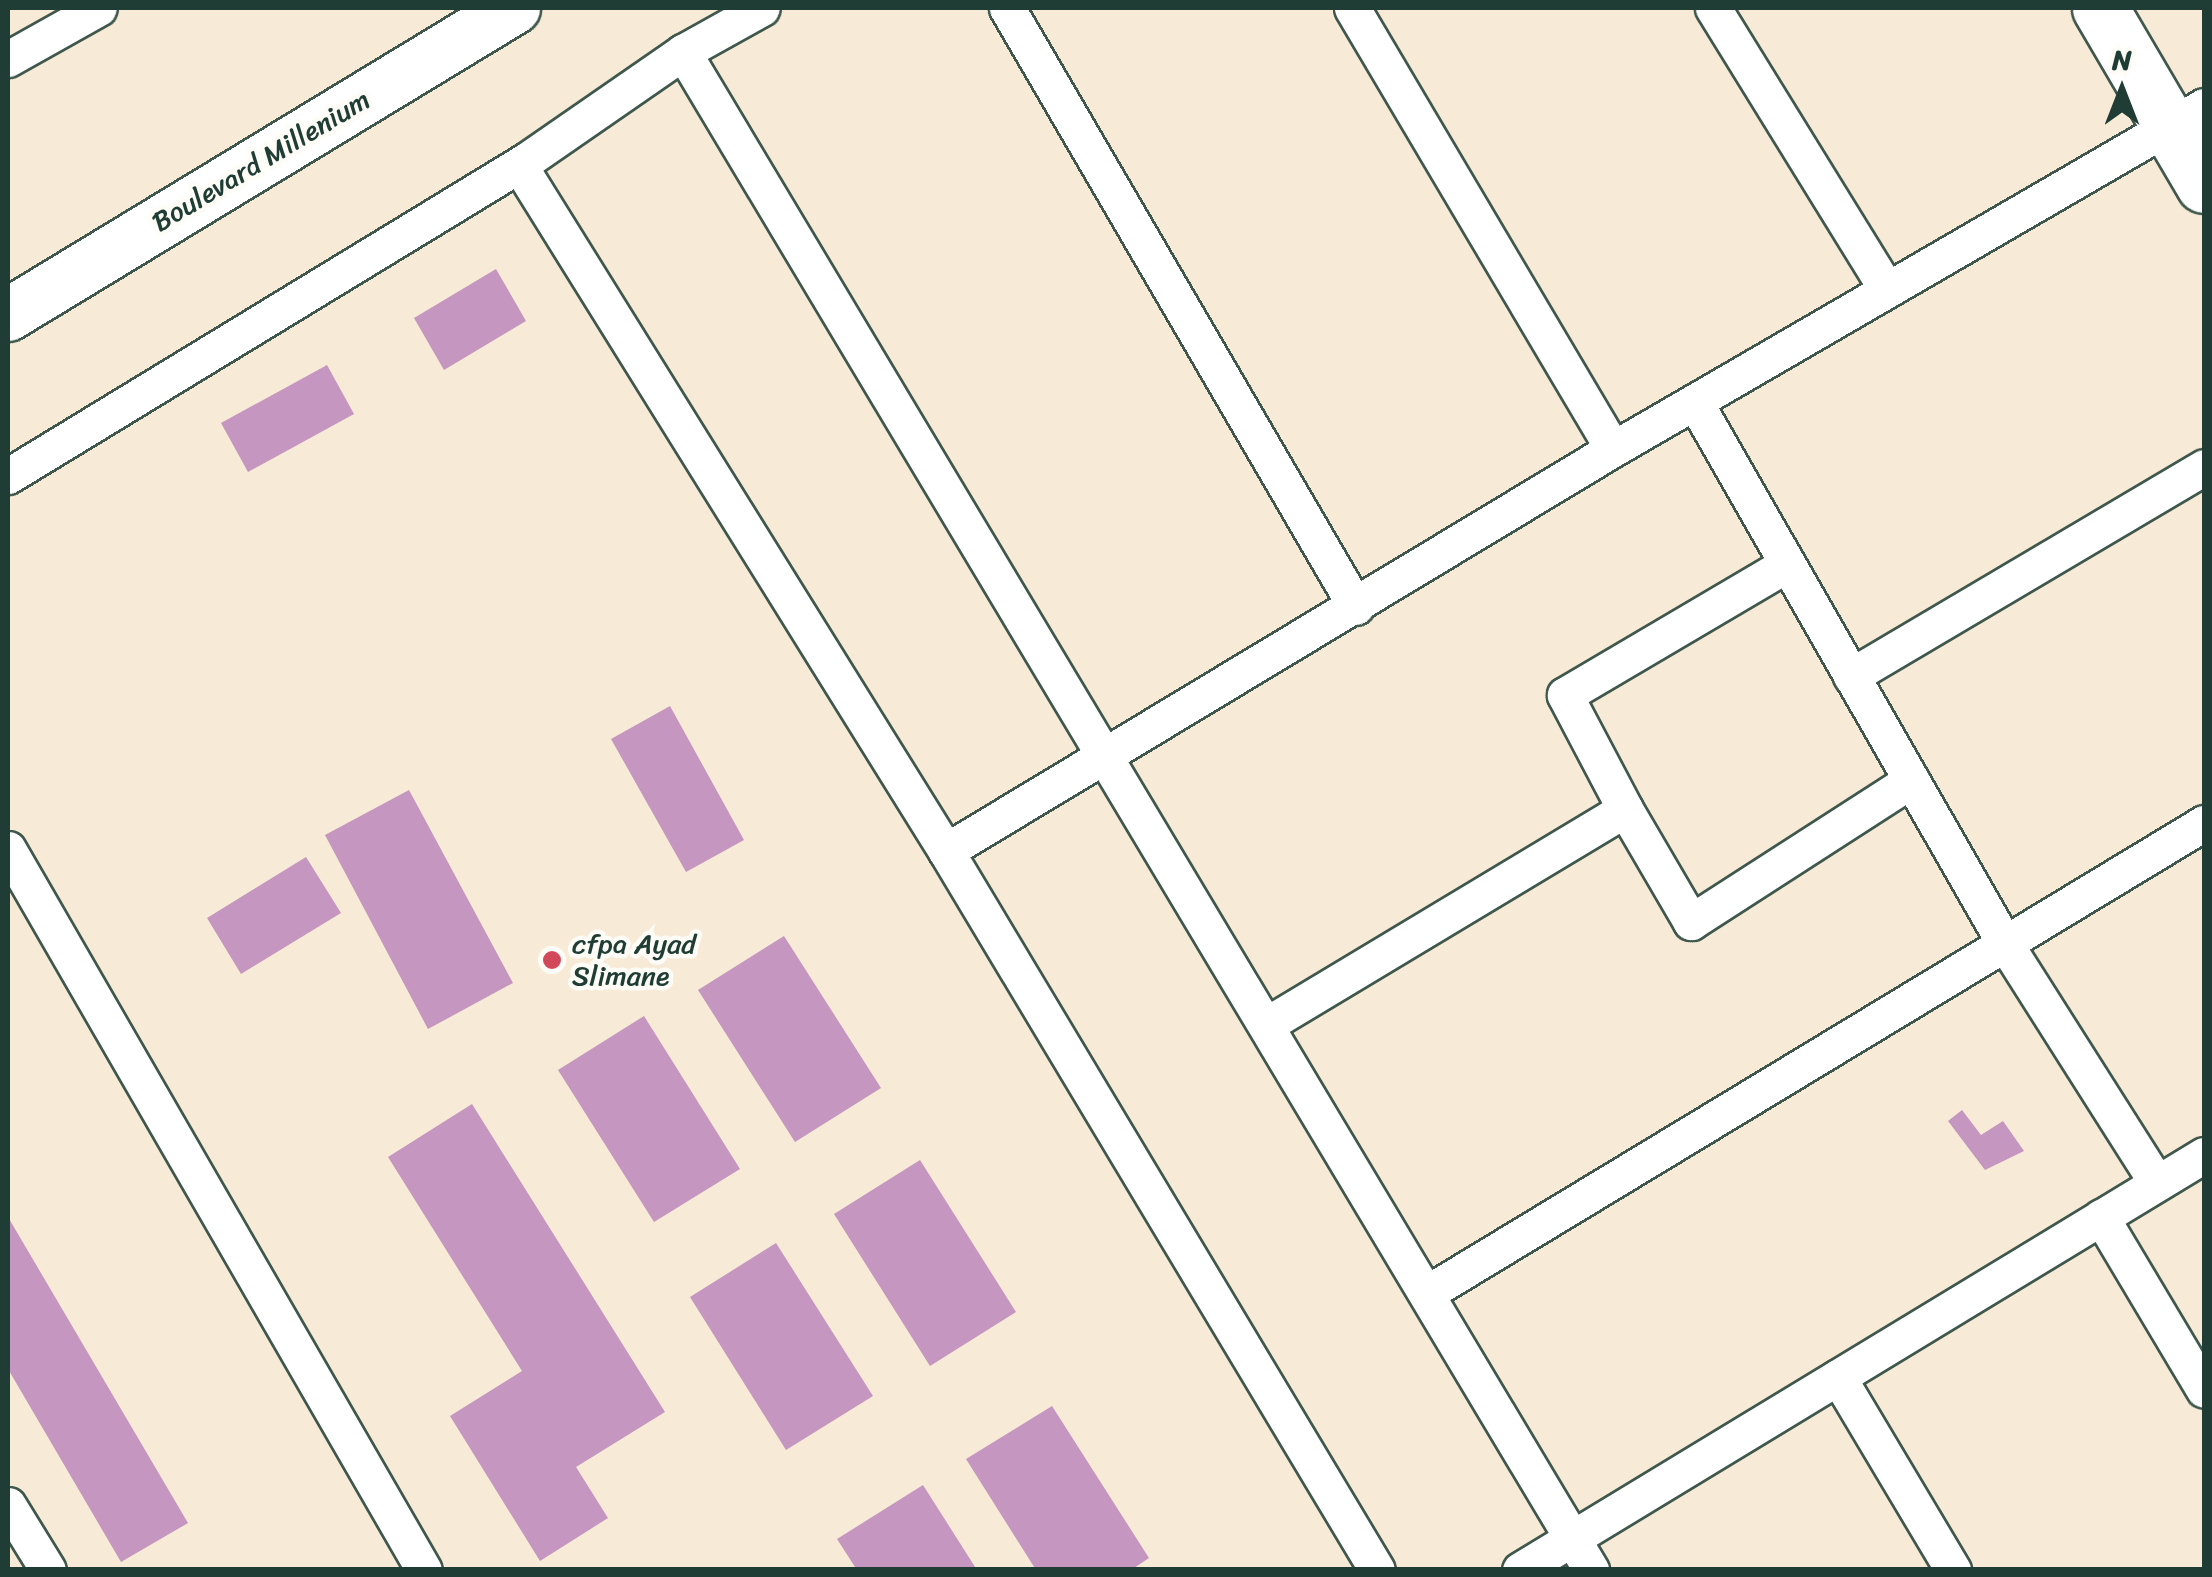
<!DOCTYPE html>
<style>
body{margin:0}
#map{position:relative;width:2212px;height:1577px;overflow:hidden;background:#f7ead6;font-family:Sriracha,sans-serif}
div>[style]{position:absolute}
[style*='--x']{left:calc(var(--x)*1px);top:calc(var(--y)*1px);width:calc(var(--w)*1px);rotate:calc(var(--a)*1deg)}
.building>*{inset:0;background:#c496c0}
.roads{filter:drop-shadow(2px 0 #3f574c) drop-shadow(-2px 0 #3f574c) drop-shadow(0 2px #3f574c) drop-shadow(0 -2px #3f574c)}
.street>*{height:35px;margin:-17.5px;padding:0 17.5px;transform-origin:17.5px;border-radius:17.5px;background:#fff}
.secondary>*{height:52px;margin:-26px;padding:0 26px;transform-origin:26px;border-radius:26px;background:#fff}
.primary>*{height:55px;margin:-27.5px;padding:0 27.5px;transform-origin:27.5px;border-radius:27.5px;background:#fff}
.dots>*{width:28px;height:28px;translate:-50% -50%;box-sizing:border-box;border:5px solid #fdfcf7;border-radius:50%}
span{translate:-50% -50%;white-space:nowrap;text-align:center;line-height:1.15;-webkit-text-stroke:9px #fdfcf7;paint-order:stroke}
.street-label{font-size:28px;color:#1f3d34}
.poi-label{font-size:28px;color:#1f3d34}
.left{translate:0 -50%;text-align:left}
.frame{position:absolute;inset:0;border:10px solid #1f3d34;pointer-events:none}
.north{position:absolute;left:2072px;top:40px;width:100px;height:100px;-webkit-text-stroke:8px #fdfcf7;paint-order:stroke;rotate:0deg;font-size:28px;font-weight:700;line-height:40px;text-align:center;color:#1f3d34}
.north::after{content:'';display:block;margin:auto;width:35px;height:45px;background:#1f3d34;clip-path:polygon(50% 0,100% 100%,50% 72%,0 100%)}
</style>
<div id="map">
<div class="building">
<i style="clip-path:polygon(496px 269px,526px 321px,444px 370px,414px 318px)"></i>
<i style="clip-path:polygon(327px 365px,354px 414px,248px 472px,221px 423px)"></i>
<i style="clip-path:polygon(670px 706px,744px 840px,686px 872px,611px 739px)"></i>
<i style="clip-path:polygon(409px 790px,513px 983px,428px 1029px,325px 835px)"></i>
<i style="clip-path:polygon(306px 857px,341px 913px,241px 974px,207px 918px)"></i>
<i style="clip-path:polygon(784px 936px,881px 1088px,795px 1142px,698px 990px)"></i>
<i style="clip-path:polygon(644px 1016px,740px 1169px,654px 1222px,558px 1070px)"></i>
<i style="clip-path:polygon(472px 1104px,665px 1412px,576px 1467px,608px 1518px,540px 1561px,450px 1416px,522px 1371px,388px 1157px)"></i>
<i style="clip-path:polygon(1962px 1110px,1981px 1135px,2003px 1121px,2024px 1151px,1985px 1170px,1948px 1121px)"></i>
<i style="clip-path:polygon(920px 1160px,1016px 1312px,930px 1366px,834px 1214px)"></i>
<i style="clip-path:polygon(8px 1217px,188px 1523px,121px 1562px,8px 1369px)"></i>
<i style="clip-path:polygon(776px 1243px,873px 1396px,786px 1450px,690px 1297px)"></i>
<i style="clip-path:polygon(1052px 1406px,1149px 1558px,1131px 1570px,1036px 1570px,966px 1459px)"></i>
<i style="clip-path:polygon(923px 1485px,977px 1570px,857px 1570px,837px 1539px)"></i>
</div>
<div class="roads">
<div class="street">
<i style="--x:1007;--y:8;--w:693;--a:59.77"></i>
<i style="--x:1352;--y:8;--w:512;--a:59.38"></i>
<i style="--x:1713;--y:8;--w:331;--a:58.3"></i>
<i style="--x:683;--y:52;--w:1769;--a:59.11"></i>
<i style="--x:8;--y:59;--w:104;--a:-29.3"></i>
<i style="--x:519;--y:165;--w:808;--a:58.1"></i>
<i style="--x:946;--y:851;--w:838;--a:59.06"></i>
<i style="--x:1696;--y:404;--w:620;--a:60.21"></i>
<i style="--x:2004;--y:942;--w:285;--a:57.6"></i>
<i style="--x:8;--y:476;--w:608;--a:-31.34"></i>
<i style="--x:527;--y:160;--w:190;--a:-34.7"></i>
<i style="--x:683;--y:52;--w:90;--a:-29.1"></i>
<i style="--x:1851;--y:676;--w:410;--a:-30.6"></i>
<i style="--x:1625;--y:809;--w:129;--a:-117.8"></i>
<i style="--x:1565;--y:695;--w:258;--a:-30.5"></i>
<i style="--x:8;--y:849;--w:832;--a:60.02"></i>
<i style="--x:946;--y:851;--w:779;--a:-31.08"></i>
<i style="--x:1613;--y:449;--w:683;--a:-30.13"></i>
<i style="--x:1266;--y:1025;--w:419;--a:-31"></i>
<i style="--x:1625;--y:809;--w:131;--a:59.7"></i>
<i style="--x:1691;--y:922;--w:262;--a:-32.8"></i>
<i style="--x:2101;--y:1217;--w:201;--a:59.2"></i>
<i style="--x:1427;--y:1293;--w:908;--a:-31.17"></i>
<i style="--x:1838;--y:1377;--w:225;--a:59.2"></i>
<i style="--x:8;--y:1505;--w:76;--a:58.4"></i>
<i style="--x:1520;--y:1570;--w:800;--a:-31.25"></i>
</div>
<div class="secondary">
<i style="--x:8;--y:315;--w:592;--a:-31.25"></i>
</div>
<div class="primary">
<i style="--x:2100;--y:8;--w:205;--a:59.6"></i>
</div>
</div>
<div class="dots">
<i style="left:552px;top:960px;background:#d1495b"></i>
</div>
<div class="street-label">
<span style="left:261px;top:161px;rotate:-31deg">Boulevard Millenium</span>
</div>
<div class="poi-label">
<span class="left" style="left:572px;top:960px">cfpa Ayad<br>Slimane</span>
</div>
<div class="frame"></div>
<div class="north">N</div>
</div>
